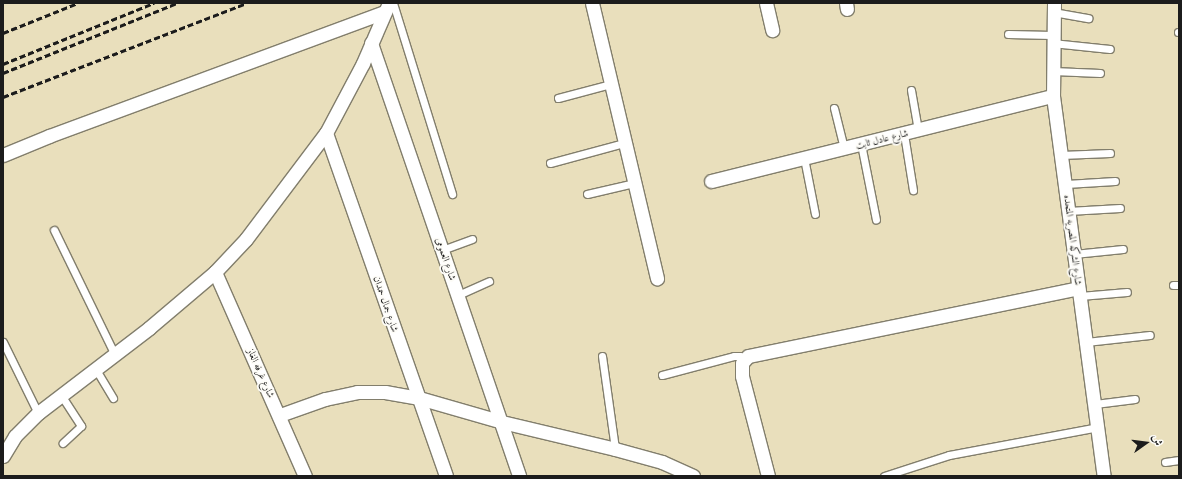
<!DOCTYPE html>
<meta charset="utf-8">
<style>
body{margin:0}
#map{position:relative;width:1182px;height:479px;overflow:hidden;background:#e9dfbc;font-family:"Libre Caslon Text",Amiri,serif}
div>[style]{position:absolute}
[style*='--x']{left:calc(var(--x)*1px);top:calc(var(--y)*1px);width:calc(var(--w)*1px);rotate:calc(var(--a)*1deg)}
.roads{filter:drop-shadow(1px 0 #827e6c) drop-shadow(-1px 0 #827e6c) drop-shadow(0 1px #827e6c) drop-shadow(0 -1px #827e6c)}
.service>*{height:7px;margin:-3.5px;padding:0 3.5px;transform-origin:3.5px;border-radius:3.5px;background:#fff}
.minor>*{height:13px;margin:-6.5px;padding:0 6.5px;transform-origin:6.5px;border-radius:6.5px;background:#fff}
.rail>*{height:3px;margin-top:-1.5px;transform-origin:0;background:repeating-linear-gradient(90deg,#1c1c1c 0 6px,transparent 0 9px)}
span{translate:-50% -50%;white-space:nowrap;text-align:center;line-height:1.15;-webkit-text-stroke:3.5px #fdfcf7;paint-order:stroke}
.street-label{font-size:10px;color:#1c1c1c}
.frame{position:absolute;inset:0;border:4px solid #1c1c1c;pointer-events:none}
.north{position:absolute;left:1126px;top:423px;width:40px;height:40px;-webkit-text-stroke:3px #fdfcf7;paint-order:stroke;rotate:76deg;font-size:11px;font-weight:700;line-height:16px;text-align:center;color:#1c1c1c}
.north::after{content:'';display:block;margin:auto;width:14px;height:18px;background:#1c1c1c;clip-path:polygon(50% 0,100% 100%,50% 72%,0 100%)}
</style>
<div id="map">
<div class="roads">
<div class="service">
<i style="--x:393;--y:3;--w:200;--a:72.8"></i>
<i style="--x:1053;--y:12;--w:36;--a:10"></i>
<i style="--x:1178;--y:32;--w:1;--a:0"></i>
<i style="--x:1008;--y:34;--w:44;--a:1.3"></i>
<i style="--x:1052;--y:43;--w:58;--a:5.9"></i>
<i style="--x:1053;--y:71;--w:47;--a:2.4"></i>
<i style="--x:911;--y:90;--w:41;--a:80.1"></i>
<i style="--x:558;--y:98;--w:55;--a:-14.8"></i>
<i style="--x:834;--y:108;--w:41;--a:76"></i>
<i style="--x:904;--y:134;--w:57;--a:80.9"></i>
<i style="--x:861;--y:144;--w:77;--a:78.8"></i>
<i style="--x:1061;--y:155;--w:49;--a:-2.3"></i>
<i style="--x:804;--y:158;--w:57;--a:78.9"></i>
<i style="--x:550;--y:163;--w:77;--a:-15.1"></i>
<i style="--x:1066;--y:184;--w:49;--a:-3.5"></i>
<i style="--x:587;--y:194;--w:48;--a:-13.2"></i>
<i style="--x:1068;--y:211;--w:52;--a:-3.3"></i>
<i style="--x:54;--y:230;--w:137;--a:64"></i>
<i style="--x:442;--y:250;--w:32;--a:-20"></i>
<i style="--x:1074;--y:254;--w:49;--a:-5.8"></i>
<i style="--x:1173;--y:285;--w:6;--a:0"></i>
<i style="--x:458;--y:295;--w:34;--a:-24"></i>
<i style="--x:1080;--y:296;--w:47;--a:-4.9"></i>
<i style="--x:3;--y:342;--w:79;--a:63.8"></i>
<i style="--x:1086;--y:342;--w:64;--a:-6.2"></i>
<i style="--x:602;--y:356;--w:94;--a:82"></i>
<i style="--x:95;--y:368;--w:35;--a:59"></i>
<i style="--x:662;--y:375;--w:74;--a:-14.8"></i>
<i style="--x:734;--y:356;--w:6;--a:0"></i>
<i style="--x:740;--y:356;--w:7;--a:74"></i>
<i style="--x:61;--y:395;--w:37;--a:57"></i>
<i style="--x:81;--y:426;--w:25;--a:137"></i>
<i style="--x:1095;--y:404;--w:40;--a:-7.1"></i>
<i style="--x:1165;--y:462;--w:14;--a:-8"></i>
<i style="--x:884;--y:476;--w:68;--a:-17.9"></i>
<i style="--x:949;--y:455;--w:152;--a:-10.6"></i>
</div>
<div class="minor">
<i style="--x:592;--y:3;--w:283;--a:76.7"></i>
<i style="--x:766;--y:3;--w:28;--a:77"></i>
<i style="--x:846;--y:3;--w:6;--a:81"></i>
<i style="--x:1054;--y:3;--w:93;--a:90.6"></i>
<i style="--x:1053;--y:96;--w:383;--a:82.4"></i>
<i style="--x:371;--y:43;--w:458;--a:71.1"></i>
<i style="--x:326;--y:133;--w:363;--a:70.7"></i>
<i style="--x:3;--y:155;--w:50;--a:-22.4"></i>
<i style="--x:49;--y:136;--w:358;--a:-20.3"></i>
<i style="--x:711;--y:181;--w:352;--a:-14"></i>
<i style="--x:215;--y:272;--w:223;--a:66.2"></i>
<i style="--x:280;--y:415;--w:48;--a:-19.6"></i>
<i style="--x:325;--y:399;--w:33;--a:-12"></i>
<i style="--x:357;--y:392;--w:28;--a:0"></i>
<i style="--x:385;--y:392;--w:35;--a:10"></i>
<i style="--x:419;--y:398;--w:86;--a:16.1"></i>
<i style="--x:502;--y:422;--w:116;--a:13.4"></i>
<i style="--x:615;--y:449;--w:49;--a:15.5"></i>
<i style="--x:662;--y:462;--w:34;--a:24"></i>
<i style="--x:3;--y:456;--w:23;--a:-59"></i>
<i style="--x:15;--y:436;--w:33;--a:-45"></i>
<i style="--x:38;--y:413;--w:140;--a:-37.4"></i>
<i style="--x:149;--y:328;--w:87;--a:-40.3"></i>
<i style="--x:215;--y:272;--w:45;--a:-46.8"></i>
<i style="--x:246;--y:239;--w:133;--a:-53"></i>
<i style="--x:326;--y:133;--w:79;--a:-62.1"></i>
<i style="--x:363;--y:63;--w:65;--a:-66.6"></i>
<i style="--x:768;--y:476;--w:103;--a:-104.6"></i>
<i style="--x:742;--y:376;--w:13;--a:-90"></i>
<i style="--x:742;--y:363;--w:9;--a:-49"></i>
<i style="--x:748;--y:356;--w:337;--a:-11.6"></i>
</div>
</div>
<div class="rail">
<i style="--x:3;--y:33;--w:81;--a:-21.8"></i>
<i style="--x:3;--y:64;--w:163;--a:-22"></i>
<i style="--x:3;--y:73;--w:188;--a:-21.9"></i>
<i style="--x:3;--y:97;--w:261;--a:-21.1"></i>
</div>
<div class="street-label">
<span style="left:882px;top:139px;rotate:-14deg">شارع عادل ثابت</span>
<span style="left:1073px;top:240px;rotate:83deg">شارع الشركه المصريه المتحده</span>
<span style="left:446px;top:259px;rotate:71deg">شارع العمومى</span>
<span style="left:386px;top:304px;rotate:71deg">شارع جمال حمدان</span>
<span style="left:261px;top:373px;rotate:66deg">شارع غرفه الغاز</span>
</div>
<div class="frame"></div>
<div class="north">ش</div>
</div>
